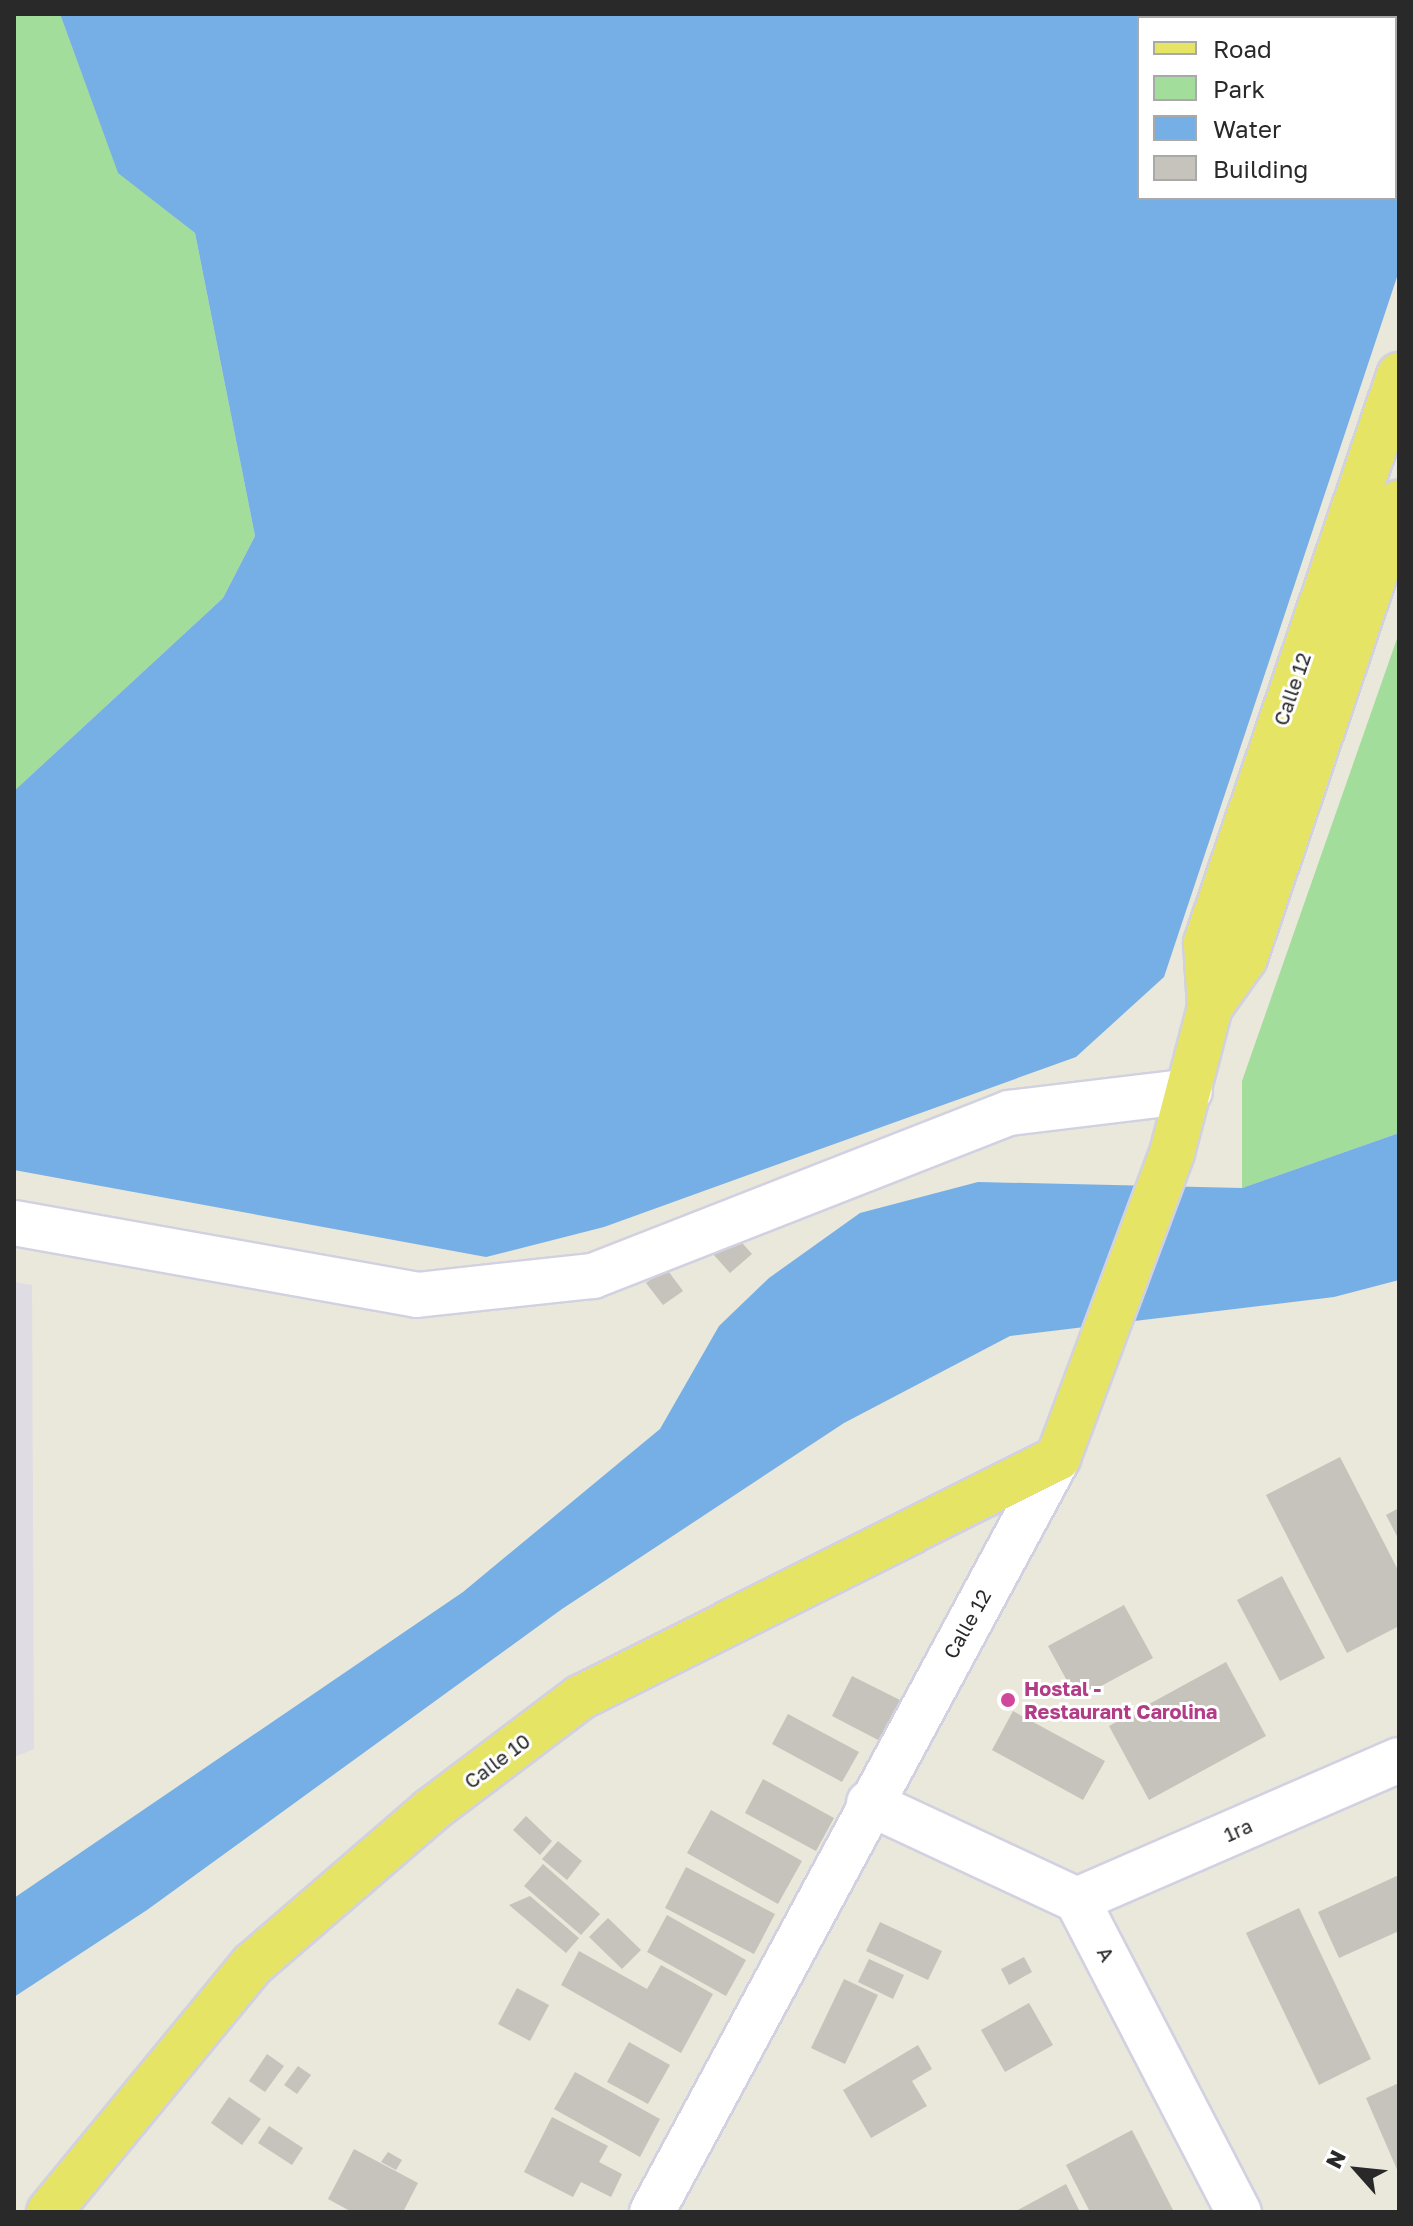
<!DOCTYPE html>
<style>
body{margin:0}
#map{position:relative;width:1413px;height:2226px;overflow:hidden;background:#eae7db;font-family:"Golos Text",sans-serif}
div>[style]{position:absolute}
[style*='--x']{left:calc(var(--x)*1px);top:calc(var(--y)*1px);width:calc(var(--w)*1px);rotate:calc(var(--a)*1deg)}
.industrial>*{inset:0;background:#dfdce3}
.green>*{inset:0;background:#a3dd9b}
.water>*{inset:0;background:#75afe5}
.building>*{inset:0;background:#c5c3bb}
.roads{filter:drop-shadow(2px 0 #d1d1e1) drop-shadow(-2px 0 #d1d1e1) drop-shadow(0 2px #d1d1e1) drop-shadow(0 -2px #d1d1e1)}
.minor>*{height:44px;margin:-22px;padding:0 22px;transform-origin:22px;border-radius:22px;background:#fff}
.major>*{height:44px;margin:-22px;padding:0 22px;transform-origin:22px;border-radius:22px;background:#e6e464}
.dots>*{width:22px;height:22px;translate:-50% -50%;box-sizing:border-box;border:4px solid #fff;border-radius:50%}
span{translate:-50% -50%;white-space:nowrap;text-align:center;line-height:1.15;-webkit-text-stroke:6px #fff;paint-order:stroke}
.street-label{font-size:20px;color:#292929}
.hotel-label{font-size:20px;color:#b23c85;font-weight:700}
.left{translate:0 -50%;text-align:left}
.frame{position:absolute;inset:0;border:16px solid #292929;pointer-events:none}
.legend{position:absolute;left:1137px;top:16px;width:260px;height:184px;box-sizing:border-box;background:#fff;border:2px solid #a9a9a9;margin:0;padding:10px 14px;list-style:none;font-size:24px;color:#292929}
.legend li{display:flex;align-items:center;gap:16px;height:40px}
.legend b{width:40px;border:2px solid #a9a9a9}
.north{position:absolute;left:1317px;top:2130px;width:80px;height:80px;-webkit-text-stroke:6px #fff;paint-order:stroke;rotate:297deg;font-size:22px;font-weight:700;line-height:32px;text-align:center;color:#292929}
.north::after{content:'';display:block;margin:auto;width:28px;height:36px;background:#292929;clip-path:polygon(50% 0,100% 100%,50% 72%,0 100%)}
</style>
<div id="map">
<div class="industrial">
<i style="clip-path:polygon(14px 1282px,32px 1285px,34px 1749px,14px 1757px)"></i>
</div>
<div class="green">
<i style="clip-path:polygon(14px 14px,60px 14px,118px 172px,195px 233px,255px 536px,223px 598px,14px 791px)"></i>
<i style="clip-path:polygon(1354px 14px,1399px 14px,1399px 97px,1395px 18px)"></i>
<i style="clip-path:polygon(1399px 633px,1399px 1133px,1242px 1188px,1242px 1081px)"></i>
</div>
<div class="water">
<i style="clip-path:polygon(60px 14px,1354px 14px,1139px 18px,1139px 198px,1395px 198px,1395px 90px,1399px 97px,1399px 271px,1164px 977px,1076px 1057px,604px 1227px,486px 1257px,14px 1170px,14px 791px,223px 598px,255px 536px,195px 233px,118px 173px)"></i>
<i style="clip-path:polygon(1399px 1133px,1399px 1280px,1334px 1297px,1010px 1336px,844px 1423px,562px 1609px,147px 1910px,14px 1997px,14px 1898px,463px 1592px,660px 1429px,719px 1326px,769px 1278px,860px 1213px,978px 1182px,1242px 1188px)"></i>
</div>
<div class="building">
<i style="clip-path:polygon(735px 1235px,752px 1254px,730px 1273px,713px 1254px)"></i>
<i style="clip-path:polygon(666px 1268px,683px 1291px,663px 1305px,646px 1283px)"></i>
<i style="clip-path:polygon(1340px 1457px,1399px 1572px,1399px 1626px,1347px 1653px,1266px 1495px)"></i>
<i style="clip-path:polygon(1399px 1508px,1399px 1540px,1386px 1515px)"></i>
<i style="clip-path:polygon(1282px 1576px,1325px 1658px,1280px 1681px,1237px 1600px)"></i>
<i style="clip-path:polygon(1124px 1605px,1153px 1658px,1077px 1699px,1048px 1646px)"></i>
<i style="clip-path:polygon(1226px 1662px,1266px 1736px,1149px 1800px,1109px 1726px)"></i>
<i style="clip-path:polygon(852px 1676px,902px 1701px,882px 1742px,832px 1716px)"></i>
<i style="clip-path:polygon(1013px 1711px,1105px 1761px,1083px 1800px,992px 1750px)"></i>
<i style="clip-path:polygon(788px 1714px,859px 1752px,842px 1782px,772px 1744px)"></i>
<i style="clip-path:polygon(763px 1779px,834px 1818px,816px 1851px,745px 1813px)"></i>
<i style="clip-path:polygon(711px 1810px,802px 1861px,778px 1904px,687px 1853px)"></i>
<i style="clip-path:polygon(526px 1816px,552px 1841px,540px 1855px,513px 1830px)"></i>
<i style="clip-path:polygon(558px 1841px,582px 1861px,567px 1880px,542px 1859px)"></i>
<i style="clip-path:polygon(543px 1864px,600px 1914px,581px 1935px,524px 1886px)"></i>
<i style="clip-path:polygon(686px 1867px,775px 1914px,754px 1954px,665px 1908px)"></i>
<i style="clip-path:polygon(1399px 1875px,1399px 1931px,1339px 1958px,1318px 1912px)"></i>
<i style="clip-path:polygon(530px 1896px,579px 1938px,566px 1953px,509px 1905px)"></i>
<i style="clip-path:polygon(1299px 1908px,1371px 2059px,1319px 2085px,1246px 1933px)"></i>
<i style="clip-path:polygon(667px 1915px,746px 1960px,726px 1996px,647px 1952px)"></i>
<i style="clip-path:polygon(608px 1918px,641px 1950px,622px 1969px,589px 1937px)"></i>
<i style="clip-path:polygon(880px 1922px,942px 1951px,928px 1980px,866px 1951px)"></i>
<i style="clip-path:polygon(579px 1951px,647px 1989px,661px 1965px,713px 1994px,681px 2053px,561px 1985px)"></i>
<i style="clip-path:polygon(1024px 1957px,1032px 1972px,1009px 1985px,1001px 1969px)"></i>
<i style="clip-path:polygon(869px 1959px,904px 1975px,893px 1999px,858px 1982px)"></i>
<i style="clip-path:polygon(844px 1979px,878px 1995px,845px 2064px,811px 2048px)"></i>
<i style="clip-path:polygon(517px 1988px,549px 2005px,530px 2041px,498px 2024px)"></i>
<i style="clip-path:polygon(1029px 2003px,1053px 2045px,1005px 2072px,981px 2030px)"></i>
<i style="clip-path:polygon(629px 2042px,670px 2065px,648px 2104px,607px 2082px)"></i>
<i style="clip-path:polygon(918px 2045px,932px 2069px,912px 2081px,927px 2106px,871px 2138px,843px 2090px)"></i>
<i style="clip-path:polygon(267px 2054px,284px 2066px,265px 2092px,249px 2081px)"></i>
<i style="clip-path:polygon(298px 2066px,311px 2075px,297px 2094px,284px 2085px)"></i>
<i style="clip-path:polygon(575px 2072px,660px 2119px,640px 2157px,554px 2109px)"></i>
<i style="clip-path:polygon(1399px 2083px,1399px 2174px,1366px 2098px)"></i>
<i style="clip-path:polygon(229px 2097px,261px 2119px,242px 2145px,211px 2123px)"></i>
<i style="clip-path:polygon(552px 2117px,608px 2146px,599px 2162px,622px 2174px,611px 2197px,581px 2182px,573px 2197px,524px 2172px)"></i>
<i style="clip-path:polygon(269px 2126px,303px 2148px,292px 2165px,258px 2143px)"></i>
<i style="clip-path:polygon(1132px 2130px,1174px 2212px,1090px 2212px,1066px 2165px)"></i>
<i style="clip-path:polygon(354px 2149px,418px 2183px,403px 2212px,352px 2212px,328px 2199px)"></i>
<i style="clip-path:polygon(388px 2152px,402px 2160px,396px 2170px,381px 2162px)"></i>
<i style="clip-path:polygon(1066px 2184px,1080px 2212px,1014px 2212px)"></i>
</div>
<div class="roads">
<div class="minor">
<i style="--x:14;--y:1223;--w:409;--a:10.1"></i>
<i style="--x:417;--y:1295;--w:177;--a:-6.2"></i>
<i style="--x:593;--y:1276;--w:447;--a:-21.4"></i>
<i style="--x:1009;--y:1113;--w:182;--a:-6.9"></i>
<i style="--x:869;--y:1803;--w:230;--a:25"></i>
<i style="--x:1077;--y:1900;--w:352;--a:62.6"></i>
<i style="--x:1077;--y:1900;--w:351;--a:-23.5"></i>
<i style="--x:652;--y:2212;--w:856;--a:-61.7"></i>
</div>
<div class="major">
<i style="--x:1210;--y:1007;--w:60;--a:-54.5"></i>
<i style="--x:1245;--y:958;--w:481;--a:-71.3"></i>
<i style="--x:49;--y:2212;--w:321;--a:-50.6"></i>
<i style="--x:253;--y:1964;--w:234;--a:-40.8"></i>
<i style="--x:430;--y:1811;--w:189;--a:-37.1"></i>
<i style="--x:581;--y:1697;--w:534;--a:-26.61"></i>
<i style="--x:1058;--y:1458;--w:326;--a:-69.5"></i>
<i style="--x:1172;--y:1153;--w:151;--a:-75.4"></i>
<i style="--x:1210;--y:1007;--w:64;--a:-93.6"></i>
<i style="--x:1206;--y:943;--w:600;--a:-71.23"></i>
</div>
</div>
<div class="dots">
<i style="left:1008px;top:1700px;background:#d1479c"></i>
</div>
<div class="street-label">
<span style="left:1292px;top:689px;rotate:-71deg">Calle 12</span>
<span style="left:967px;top:1624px;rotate:-61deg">Calle 12</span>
<span style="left:497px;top:1761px;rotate:-37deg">Calle 10</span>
<span style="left:1238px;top:1830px;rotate:-24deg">1ra</span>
<span style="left:1106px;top:1954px;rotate:61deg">A</span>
</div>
<div class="hotel-label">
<span class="left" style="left:1024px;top:1700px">Hostal -<br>Restaurant Carolina</span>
</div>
<div class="frame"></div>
<ul class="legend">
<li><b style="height:10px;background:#e6e464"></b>Road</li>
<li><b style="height:22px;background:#a3dd9b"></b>Park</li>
<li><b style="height:22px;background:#75afe5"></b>Water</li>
<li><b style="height:22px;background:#c5c3bb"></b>Building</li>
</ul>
<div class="north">N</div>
</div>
